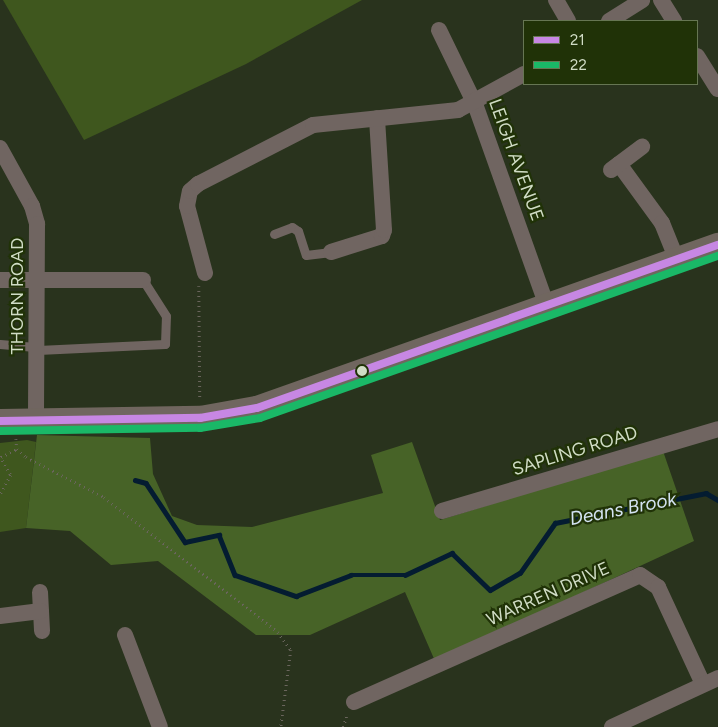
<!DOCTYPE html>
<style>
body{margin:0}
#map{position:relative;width:718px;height:727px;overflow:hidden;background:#29331d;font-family:Figtree,sans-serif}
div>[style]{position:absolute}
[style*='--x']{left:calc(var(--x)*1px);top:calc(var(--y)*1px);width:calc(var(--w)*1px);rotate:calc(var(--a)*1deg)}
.green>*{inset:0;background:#3f571e}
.forest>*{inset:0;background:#476327}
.stream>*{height:4.5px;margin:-2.25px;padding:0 2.25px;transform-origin:2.25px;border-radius:2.25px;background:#041c31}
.path>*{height:2.5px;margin-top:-1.25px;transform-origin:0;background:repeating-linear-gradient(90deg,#6a655d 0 1px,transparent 0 5px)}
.lane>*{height:9px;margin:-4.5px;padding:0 4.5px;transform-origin:4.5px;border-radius:4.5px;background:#706561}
.street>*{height:16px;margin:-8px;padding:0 8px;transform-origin:8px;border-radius:8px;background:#706561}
.secondary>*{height:24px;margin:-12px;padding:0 12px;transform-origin:12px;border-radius:12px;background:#70665f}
.bus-1>*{height:8px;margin:-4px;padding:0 4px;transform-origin:4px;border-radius:4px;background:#c787e3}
.bus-2>*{height:8px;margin:-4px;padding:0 4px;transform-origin:4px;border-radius:4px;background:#1ab867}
.dots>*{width:14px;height:14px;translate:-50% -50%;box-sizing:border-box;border:2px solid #203207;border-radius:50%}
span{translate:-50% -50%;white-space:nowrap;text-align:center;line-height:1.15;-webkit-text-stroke:4.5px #203207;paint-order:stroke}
.street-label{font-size:18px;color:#d0dcc5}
.water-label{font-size:19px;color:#d4e3f2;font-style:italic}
.legend{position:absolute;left:523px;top:20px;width:175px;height:65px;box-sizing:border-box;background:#203207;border:1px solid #667653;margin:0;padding:6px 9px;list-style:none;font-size:15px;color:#d0dcc5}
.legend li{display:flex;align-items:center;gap:10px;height:25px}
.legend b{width:25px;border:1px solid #667653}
</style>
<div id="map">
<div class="green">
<i style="clip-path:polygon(3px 0,362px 0,246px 64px,84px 140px)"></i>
<i style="clip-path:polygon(27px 440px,36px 442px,26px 528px,0 532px,0 443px)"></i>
</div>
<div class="forest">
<i style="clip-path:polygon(37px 435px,150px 438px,153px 474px,172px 516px,197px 525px,252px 527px,383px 493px,371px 455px,412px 442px,440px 520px,663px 451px,694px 541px,435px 661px,405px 592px,310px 635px,256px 635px,158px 561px,111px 565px,70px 531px,26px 528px)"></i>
</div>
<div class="stream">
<i style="--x:135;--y:480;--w:11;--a:15"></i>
<i style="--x:146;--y:483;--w:71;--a:56.5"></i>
<i style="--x:185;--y:542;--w:35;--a:-12"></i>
<i style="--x:219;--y:535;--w:43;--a:68.2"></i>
<i style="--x:235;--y:575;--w:65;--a:19"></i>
<i style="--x:296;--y:596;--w:59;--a:-20.9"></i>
<i style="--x:351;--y:575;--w:54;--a:0"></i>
<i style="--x:405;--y:575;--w:52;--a:-25.1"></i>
<i style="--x:452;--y:553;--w:53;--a:44.2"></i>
<i style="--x:490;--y:590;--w:34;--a:-30"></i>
<i style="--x:520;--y:573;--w:61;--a:-55"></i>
<i style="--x:555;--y:523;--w:154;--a:-11.2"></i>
<i style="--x:706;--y:493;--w:14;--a:30"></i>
</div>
<div class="path">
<i style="--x:199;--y:286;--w:114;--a:89.5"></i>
<i style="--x:16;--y:439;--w:10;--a:84"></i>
<i style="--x:17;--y:449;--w:12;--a:42"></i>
<i style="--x:26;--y:457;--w:88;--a:27.1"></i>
<i style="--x:104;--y:497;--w:220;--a:37.8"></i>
<i style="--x:278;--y:632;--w:22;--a:54"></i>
<i style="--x:291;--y:650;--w:78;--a:97.4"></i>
<i style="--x:0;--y:456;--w:22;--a:60"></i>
<i style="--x:11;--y:475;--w:23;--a:119"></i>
<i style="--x:1;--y:457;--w:18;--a:-27"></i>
<i style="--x:343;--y:727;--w:14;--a:-73"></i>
</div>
<div class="lane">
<i style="--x:274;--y:234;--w:19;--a:-21"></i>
<i style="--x:292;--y:227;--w:7;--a:34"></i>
<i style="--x:298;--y:231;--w:25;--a:72"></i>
<i style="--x:306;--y:255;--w:25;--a:-7"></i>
<i style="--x:0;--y:344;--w:38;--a:5"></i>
<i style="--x:38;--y:350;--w:127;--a:-2.7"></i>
<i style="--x:165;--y:344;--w:28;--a:-88"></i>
<i style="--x:166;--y:316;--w:43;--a:-122.6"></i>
</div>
<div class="street">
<i style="--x:556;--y:0;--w:24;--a:60"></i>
<i style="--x:661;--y:0;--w:25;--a:58"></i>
<i style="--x:609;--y:21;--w:39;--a:-32"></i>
<i style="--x:439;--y:30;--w:82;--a:64.1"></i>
<i style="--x:475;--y:104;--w:214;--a:70.4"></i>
<i style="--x:697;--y:56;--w:39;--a:58"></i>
<i style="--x:0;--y:148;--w:66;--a:61.1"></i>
<i style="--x:32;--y:206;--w:19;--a:74"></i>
<i style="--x:37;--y:224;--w:198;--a:90.3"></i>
<i style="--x:619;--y:164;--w:73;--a:53.9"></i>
<i style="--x:662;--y:223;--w:40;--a:68"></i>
<i style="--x:611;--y:170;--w:39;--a:-37"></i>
<i style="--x:331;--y:252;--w:53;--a:-17.4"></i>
<i style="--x:382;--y:236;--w:6;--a:-72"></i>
<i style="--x:384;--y:230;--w:112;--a:-93.6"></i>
<i style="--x:205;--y:273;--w:69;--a:-105"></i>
<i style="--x:187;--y:206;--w:15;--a:-79"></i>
<i style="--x:190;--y:191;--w:11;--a:-41"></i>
<i style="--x:198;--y:184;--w:129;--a:-27.2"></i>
<i style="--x:313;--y:125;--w:146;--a:-5.9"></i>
<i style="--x:458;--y:110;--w:75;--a:-28.6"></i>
<i style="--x:0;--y:280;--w:143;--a:0"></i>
<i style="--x:442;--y:511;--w:288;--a:-16.5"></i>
<i style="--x:40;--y:592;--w:39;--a:87"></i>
<i style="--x:0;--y:616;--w:41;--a:-7"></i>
<i style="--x:125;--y:635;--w:98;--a:69.2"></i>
<i style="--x:354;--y:702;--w:313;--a:-23.9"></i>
<i style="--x:640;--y:575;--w:22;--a:34"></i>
<i style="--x:658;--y:587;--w:107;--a:65.1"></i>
<i style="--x:612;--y:727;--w:117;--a:-24.8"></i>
</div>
<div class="secondary">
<i style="--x:0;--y:421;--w:200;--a:-0.9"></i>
<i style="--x:200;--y:418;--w:58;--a:-10"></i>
<i style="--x:257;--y:408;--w:489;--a:-19.5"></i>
</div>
<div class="bus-1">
<i style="--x:0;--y:421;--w:200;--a:-0.9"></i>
<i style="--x:200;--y:418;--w:58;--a:-10"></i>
<i style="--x:257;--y:408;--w:489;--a:-19.5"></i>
</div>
<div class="bus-2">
<i style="--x:0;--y:431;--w:200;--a:-0.9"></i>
<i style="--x:200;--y:428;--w:61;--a:-9.5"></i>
<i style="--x:260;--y:418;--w:486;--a:-19.5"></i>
</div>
<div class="dots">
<i style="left:362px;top:371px;background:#d0dcc5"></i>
</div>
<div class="street-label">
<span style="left:516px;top:160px;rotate:70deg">LEIGH AVENUE</span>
<span style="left:17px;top:296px;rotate:-90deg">THORN ROAD</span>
<span style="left:575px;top:451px;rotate:-17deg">SAPLING ROAD</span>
<span style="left:548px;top:594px;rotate:-24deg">WARREN DRIVE</span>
</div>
<div class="water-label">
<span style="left:623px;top:509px;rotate:-11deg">Deans Brook</span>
</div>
<ul class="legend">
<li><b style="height:6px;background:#c787e3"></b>21</li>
<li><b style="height:6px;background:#1ab867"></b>22</li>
</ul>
</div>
